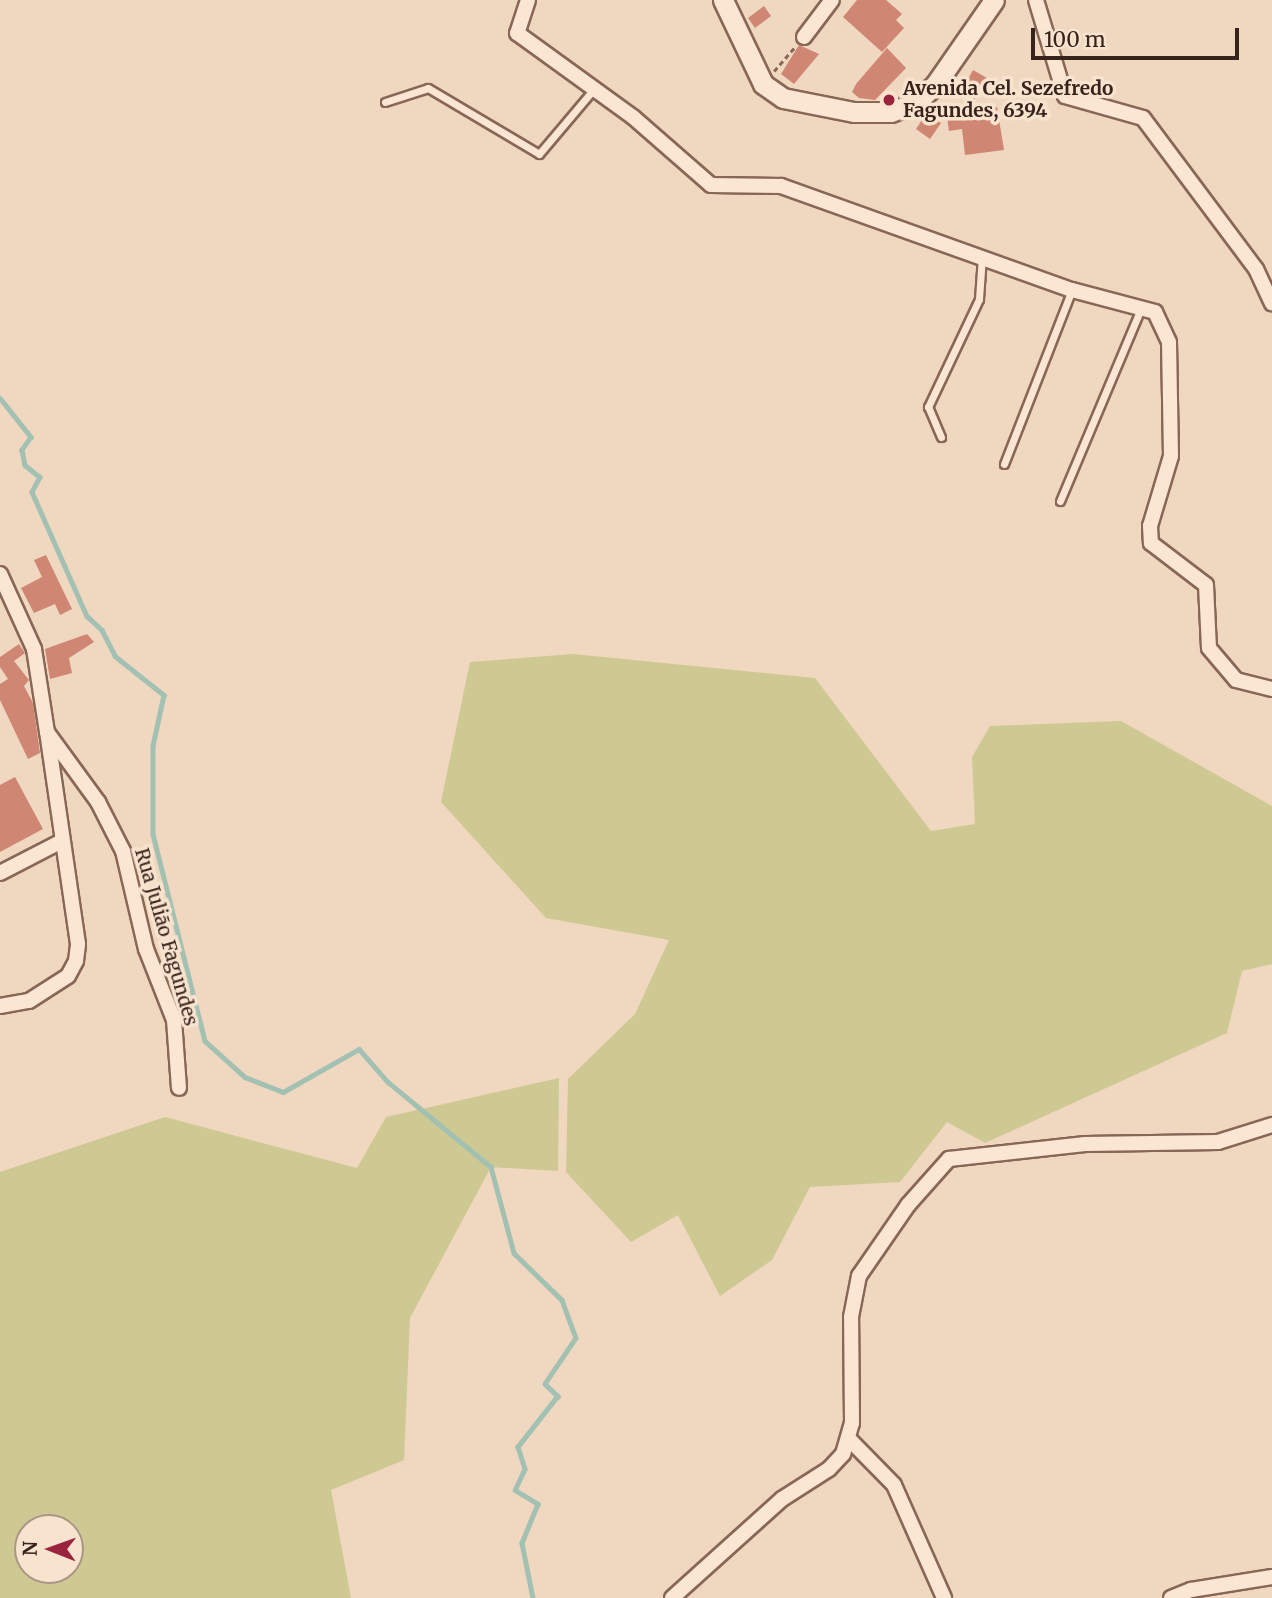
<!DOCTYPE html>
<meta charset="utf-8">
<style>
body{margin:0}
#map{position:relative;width:1272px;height:1598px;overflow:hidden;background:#f0d7bf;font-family:Merriweather,serif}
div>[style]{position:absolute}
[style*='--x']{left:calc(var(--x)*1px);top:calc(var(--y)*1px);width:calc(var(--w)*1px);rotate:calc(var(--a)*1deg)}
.green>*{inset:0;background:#cec992}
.stream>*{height:4.5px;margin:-2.25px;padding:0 2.25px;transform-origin:2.25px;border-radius:2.25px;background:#a2c1b2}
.building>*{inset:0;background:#cf8673}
.path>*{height:2.5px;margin-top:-1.25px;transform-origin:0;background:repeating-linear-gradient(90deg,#896756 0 5px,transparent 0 8.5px)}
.roads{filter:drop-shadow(2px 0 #896756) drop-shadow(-2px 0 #896756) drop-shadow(0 2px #896756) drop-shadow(0 -2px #896756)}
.lane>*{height:7px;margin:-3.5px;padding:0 3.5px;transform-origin:3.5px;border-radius:3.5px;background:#fae6d2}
.street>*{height:14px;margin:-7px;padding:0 7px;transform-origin:7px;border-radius:7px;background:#fae6d2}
.secondary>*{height:19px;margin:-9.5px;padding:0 9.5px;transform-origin:9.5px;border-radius:9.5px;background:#fae6d2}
.dots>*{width:19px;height:19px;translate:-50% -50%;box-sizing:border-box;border:4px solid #f7e3ce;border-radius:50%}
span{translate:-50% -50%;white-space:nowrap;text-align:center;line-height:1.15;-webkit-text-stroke:7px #f7e3ce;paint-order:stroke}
.poi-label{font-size:19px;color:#37231c;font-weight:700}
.left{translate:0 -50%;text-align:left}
.street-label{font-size:19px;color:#37231c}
.north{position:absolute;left:14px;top:1514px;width:70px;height:70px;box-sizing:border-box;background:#f7e3ce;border:2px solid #aa9687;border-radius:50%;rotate:271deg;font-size:19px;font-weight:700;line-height:28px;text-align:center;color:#37231c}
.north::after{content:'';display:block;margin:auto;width:24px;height:32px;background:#9a243d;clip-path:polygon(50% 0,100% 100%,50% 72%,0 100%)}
.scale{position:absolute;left:1031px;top:28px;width:208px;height:32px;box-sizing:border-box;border:4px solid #37231c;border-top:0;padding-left:9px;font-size:21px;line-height:24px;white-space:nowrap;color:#37231c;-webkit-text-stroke:5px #f7e3ce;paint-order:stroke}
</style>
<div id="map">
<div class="green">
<i style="clip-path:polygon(573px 654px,815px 678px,931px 831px,975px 824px,972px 757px,990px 726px,1121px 721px,1272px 806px,1272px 964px,1242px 971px,1227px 1033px,985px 1143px,947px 1122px,900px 1182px,810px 1187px,772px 1260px,720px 1296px,678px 1215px,631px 1242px,566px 1172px,568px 1079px,635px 1014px,669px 940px,546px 918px,441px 802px,470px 662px)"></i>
<i style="clip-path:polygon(evenodd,559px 1078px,558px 1171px,491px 1167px,410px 1318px,404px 1460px,331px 1490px,351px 1598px,0 1598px,0 1172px,165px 1117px,357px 1168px,386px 1117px,559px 1078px,70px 1528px,70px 1570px,28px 1570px,28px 1528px,70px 1528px)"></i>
</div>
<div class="stream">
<i style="--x:0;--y:398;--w:50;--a:51.5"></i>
<i style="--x:31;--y:437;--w:16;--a:125"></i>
<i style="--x:22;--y:450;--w:15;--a:79"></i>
<i style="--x:25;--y:465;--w:19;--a:39"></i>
<i style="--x:40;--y:477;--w:17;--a:118"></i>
<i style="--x:32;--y:492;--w:136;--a:66.1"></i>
<i style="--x:87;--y:616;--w:21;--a:43"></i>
<i style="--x:102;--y:630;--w:29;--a:63"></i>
<i style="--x:115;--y:656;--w:63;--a:38.5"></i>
<i style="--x:164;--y:695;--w:52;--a:102.2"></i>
<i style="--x:153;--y:746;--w:88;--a:90"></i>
<i style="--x:153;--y:834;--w:213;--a:75.9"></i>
<i style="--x:205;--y:1041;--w:54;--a:42"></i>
<i style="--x:245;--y:1077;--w:41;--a:21.5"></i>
<i style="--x:283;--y:1092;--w:87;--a:-29.5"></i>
<i style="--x:359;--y:1049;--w:44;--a:48.7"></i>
<i style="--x:388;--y:1082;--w:134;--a:39.5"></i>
<i style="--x:491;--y:1167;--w:89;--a:75"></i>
<i style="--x:514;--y:1253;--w:67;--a:44.4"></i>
<i style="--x:562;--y:1300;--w:40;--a:69.8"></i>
<i style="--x:576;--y:1338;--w:55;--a:124"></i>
<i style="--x:545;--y:1384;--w:18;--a:43"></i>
<i style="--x:558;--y:1396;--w:65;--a:128.1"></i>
<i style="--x:518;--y:1447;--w:23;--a:72"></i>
<i style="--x:525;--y:1469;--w:23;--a:115"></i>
<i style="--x:515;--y:1490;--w:27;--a:31"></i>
<i style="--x:538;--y:1504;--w:42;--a:112.3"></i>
<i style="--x:522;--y:1543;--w:56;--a:78.7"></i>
</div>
<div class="building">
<i style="clip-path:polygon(857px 0,886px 0,902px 14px,896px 20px,904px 28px,882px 52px,843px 17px)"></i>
<i style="clip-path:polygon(764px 6px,771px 16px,755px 28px,748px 18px)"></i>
<i style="clip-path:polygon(799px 45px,819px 54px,794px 84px,781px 74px)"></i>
<i style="clip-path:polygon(887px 48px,906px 68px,875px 100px,859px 98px,852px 92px,856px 84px)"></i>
<i style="clip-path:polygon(973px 70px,987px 78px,974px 101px,960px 94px)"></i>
<i style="clip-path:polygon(997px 107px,1004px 150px,965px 155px,962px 129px,949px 131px,947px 117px)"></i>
<i style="clip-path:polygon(926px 114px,941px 123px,930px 139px,916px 129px)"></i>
<i style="clip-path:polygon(46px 555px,72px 609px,60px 615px,55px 604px,34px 613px,21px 588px,42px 577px,34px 560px)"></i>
<i style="clip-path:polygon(87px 634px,94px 642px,69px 658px,72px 673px,50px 679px,45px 649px)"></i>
<i style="clip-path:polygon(19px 644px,25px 653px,14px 661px,29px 680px,24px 686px,33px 703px,40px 753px,28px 759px,0 700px,0 684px,8px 679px,0 667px,0 657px)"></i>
<i style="clip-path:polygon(15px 777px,43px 829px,0 852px,0 785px)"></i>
</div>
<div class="path">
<i style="--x:774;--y:71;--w:32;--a:-49"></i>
</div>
<div class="roads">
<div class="lane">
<i style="--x:385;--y:102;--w:45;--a:-18"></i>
<i style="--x:428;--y:88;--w:129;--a:30.7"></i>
<i style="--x:539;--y:154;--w:85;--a:-49.8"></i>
<i style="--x:941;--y:437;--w:33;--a:-113"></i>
<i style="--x:928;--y:407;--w:119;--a:-64.7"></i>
<i style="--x:979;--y:299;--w:39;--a:-86"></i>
<i style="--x:1004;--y:464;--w:187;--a:-68.7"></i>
<i style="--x:1060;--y:501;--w:209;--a:-67.2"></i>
</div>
<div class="street">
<i style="--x:528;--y:0;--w:35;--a:108"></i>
<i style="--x:517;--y:33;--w:143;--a:35.9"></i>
<i style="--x:633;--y:117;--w:103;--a:41.1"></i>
<i style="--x:711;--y:185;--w:70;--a:0.8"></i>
<i style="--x:781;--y:186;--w:309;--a:19.7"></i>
<i style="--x:1072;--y:290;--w:86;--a:14.8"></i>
<i style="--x:1155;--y:312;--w:33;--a:65"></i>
<i style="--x:1169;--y:342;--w:114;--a:89"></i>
<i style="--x:1171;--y:456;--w:73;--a:106.7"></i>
<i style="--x:1150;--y:526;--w:17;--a:87"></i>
<i style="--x:1151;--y:543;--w:69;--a:37.4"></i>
<i style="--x:1206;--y:585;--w:63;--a:87.3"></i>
<i style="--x:1209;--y:648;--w:42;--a:49.8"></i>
<i style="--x:1236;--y:680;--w:37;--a:14"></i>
<i style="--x:1036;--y:0;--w:100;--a:73.2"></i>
<i style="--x:1065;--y:96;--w:81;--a:15.8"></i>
<i style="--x:1143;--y:118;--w:189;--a:53.2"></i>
<i style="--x:1256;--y:269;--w:38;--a:65"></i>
<i style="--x:804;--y:37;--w:46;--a:-52.9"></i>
<i style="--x:0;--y:574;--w:82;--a:65.6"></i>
<i style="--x:34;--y:649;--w:84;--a:81.1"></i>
<i style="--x:47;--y:732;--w:87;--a:53.9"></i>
<i style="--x:98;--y:802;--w:55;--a:63"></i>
<i style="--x:123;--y:851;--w:101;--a:76.8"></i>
<i style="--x:146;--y:949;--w:76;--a:68.5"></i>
<i style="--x:174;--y:1020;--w:68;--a:85.8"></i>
<i style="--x:0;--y:873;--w:70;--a:-27.3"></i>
<i style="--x:0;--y:1006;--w:29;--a:-10"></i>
<i style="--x:29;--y:1001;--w:46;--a:-32.7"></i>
<i style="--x:68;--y:976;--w:17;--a:-62"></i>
<i style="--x:76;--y:961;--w:17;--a:-83"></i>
<i style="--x:78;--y:944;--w:214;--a:-98.3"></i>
<i style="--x:849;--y:1439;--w:64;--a:45.6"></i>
<i style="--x:894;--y:1485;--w:124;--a:66.1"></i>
<i style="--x:672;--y:1598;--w:148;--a:-42"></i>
<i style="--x:782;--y:1499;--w:56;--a:-32.6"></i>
<i style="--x:829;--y:1469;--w:21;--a:-47"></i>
<i style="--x:843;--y:1454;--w:32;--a:-74"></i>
<i style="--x:852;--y:1423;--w:106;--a:-90.5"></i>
<i style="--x:851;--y:1317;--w:42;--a:-79"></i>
<i style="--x:859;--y:1276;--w:86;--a:-55.4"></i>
<i style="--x:908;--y:1205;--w:62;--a:-48.3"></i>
<i style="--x:949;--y:1159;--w:137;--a:-6.3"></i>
<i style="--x:1085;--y:1144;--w:133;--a:-0.9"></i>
<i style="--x:1218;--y:1142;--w:57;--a:-17.5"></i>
<i style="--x:1171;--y:1598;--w:22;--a:-22"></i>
<i style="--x:1191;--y:1590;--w:82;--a:-9.1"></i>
</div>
<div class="secondary">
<i style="--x:723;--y:0;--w:93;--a:64.5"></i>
<i style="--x:763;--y:84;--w:24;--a:35"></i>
<i style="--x:783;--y:98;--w:72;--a:11.2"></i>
<i style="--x:854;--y:112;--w:37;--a:0"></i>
<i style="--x:891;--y:112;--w:26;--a:-21"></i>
<i style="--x:915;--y:103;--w:27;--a:-42"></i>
<i style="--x:935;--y:85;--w:103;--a:-55.2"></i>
</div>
</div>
<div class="dots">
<i style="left:889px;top:100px;background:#9a243d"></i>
</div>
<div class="poi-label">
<span class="left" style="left:903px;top:100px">Avenida Cel. Sezefredo<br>Fagundes, 6394</span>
</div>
<div class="street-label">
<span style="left:166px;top:937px;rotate:74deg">Rua Julião Fagundes</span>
</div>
<div class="north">N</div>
<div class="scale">100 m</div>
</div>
